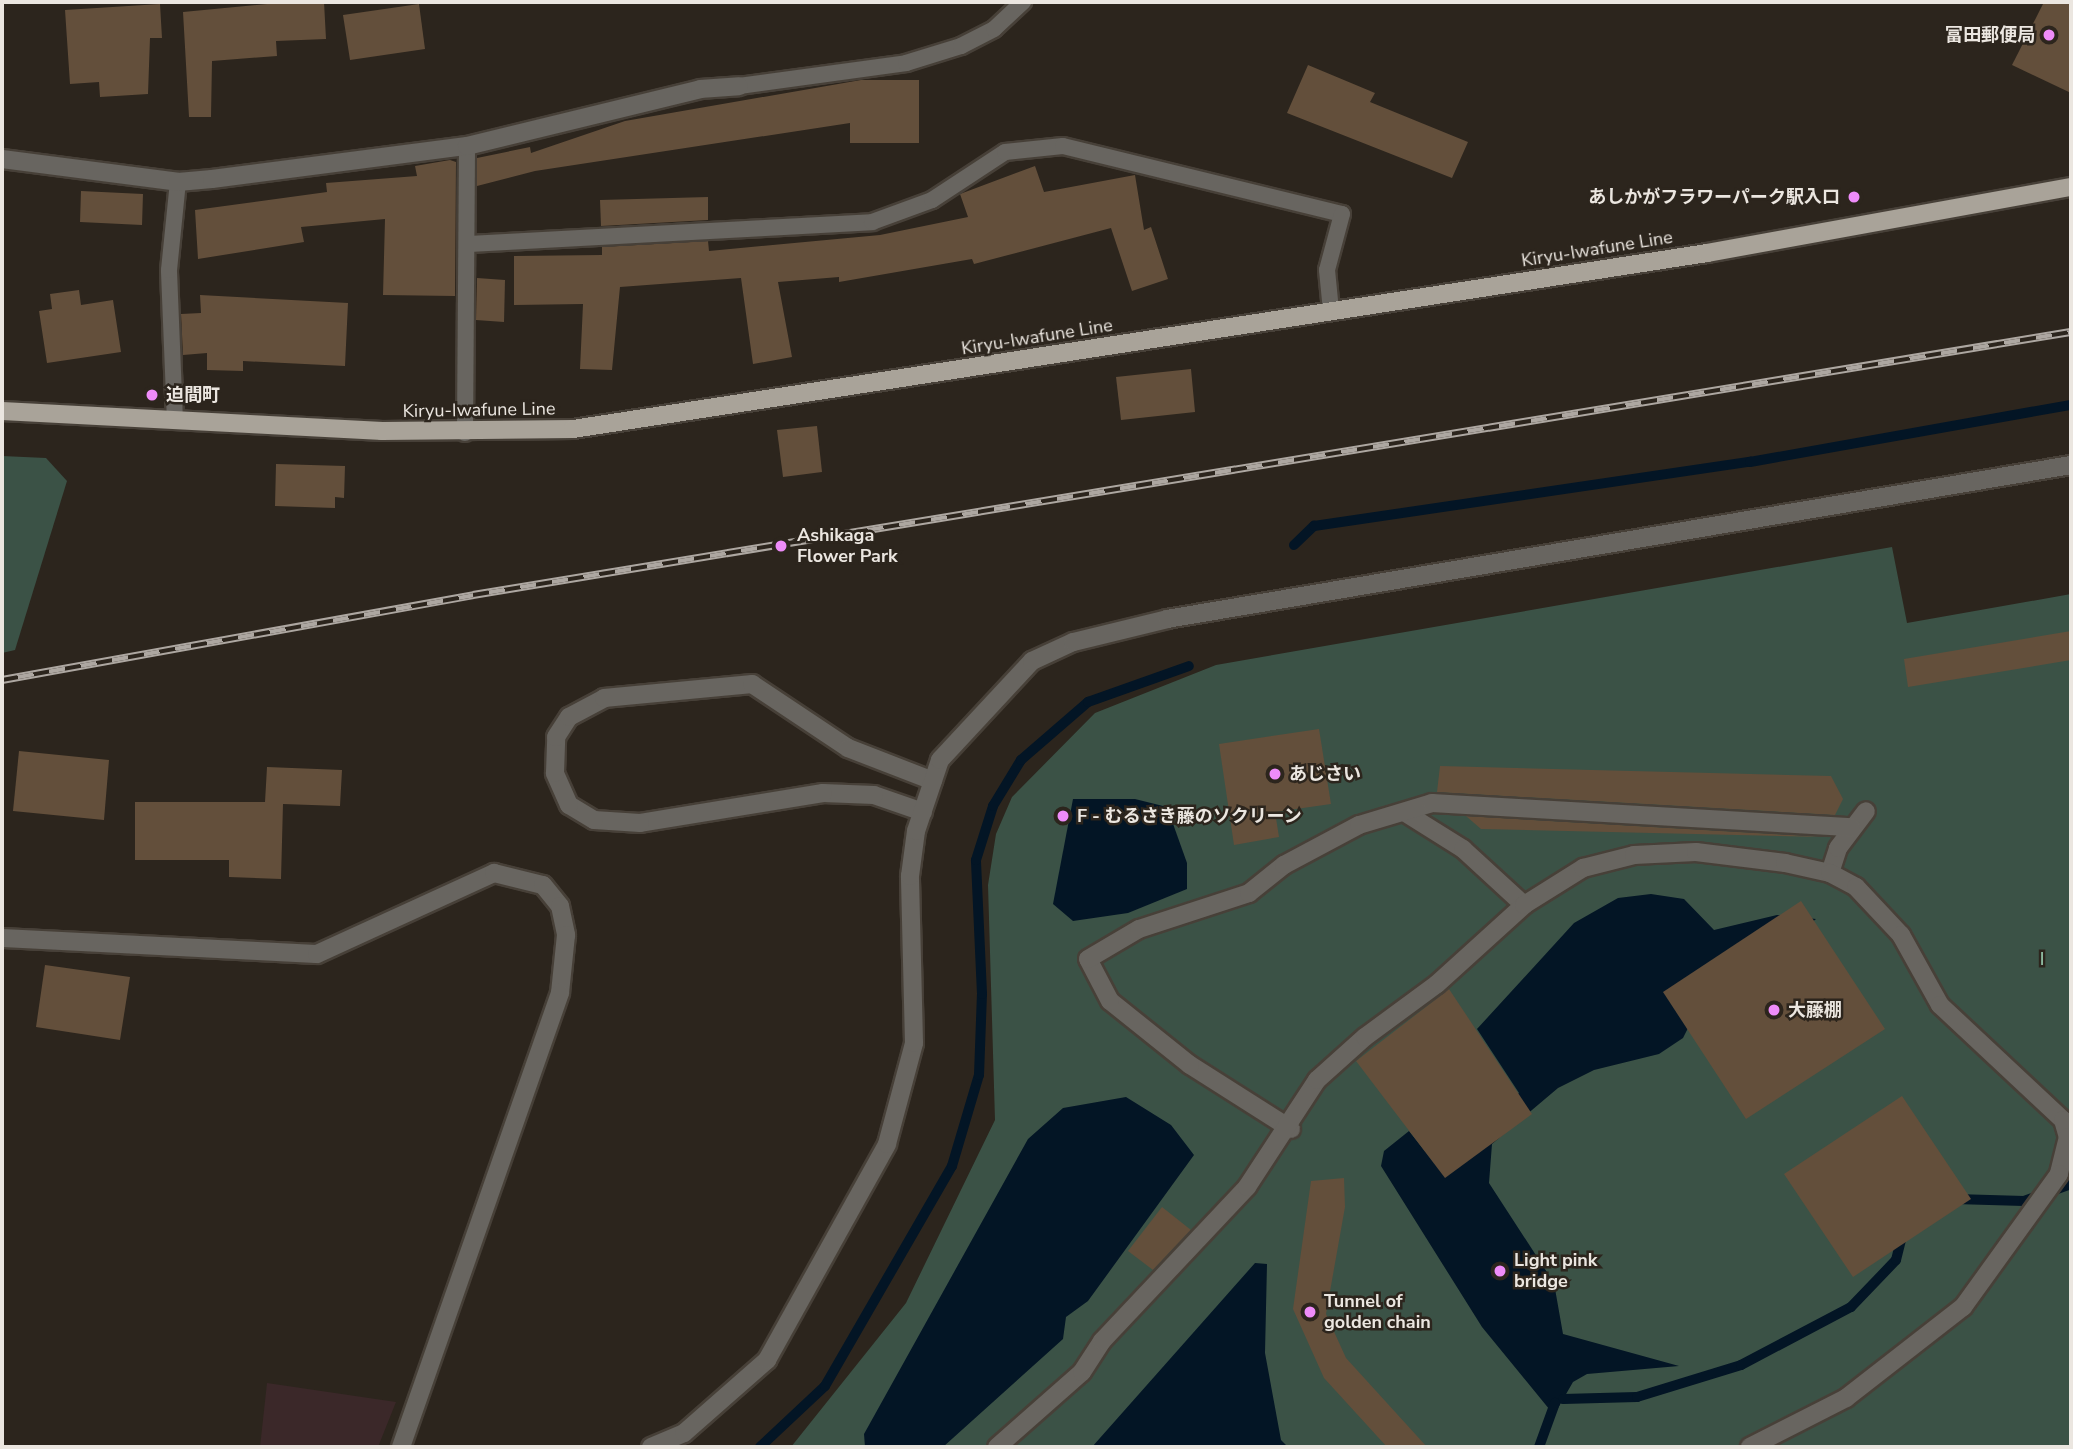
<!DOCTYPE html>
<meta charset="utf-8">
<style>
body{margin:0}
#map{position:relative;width:2073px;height:1449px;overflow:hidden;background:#2c251d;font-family:"Nunito Sans","Noto Sans JP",sans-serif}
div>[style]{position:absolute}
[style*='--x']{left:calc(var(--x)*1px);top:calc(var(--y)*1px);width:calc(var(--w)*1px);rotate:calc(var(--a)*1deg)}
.commercial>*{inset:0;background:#3b2829}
.green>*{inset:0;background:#3b5246}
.water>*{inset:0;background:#031525}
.stream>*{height:10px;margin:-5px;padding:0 5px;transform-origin:5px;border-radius:5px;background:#031525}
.building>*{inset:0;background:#634f3b}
.roads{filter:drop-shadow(2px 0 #474038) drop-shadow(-2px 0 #474038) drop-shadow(0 2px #474038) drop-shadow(0 -2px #474038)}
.service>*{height:16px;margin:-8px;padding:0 8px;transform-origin:8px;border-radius:8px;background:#686560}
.pedestrian>*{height:18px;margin:-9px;padding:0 9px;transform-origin:9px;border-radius:9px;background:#686560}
.minor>*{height:18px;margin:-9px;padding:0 9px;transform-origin:9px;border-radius:9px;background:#686560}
.tertiary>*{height:18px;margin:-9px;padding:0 9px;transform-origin:9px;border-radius:9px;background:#686560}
.primary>*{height:18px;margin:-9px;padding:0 9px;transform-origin:9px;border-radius:9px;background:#a9a399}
.rail>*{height:8px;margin-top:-4px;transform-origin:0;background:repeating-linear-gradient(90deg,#2c251d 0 16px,#ada7a1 0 32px);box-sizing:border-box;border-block:2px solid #ada7a1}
.dots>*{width:19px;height:19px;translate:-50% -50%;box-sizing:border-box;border:4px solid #2c251d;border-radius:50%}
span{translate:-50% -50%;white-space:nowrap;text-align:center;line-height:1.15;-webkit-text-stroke:5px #2c251d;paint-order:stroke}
.poi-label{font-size:18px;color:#ebe6e0;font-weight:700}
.right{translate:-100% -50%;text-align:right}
.left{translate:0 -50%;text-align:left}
.street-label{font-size:18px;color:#ebe6e0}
.park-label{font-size:18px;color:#a1d9bb}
.frame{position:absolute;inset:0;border:4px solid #ebe6e0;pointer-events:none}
</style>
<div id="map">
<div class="commercial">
<i style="clip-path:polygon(267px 1383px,396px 1402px,378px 1447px,260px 1447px)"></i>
</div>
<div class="green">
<i style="clip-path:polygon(2px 456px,46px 458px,67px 481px,15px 650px,2px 653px)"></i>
<i style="clip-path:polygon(1892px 547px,1907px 623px,2071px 594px,2071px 1447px,791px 1447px,906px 1303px,995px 1120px,988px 885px,996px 834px,1012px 797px,1095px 713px,1216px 665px)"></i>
</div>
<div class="water">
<i style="clip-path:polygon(1073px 799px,1135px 799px,1167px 807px,1187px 863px,1187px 889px,1128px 913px,1073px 921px,1053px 904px)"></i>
<i style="clip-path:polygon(1651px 894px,1684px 899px,1714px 930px,1777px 915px,1816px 919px,1694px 1016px,1683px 1038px,1659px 1054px,1594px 1070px,1558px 1088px,1492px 1144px,1489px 1183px,1554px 1283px,1563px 1334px,1679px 1366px,1587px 1374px,1573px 1382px,1554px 1415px,1482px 1327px,1381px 1166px,1384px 1151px,1409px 1131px,1432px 1160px,1519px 1093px,1477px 1029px,1574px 923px,1618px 898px)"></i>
<i style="clip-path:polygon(1126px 1097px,1171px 1125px,1194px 1155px,1088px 1301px,1066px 1317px,1063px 1339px,943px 1447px,865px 1447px,864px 1434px,1028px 1139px,1063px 1108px)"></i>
<i style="clip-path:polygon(1255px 1263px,1267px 1264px,1265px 1353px,1281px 1440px,1288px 1447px,1092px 1447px)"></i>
</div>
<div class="stream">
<i style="--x:1294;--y:545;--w:28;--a:-44"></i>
<i style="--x:1314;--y:526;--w:441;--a:-8.4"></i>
<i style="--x:1750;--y:462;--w:326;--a:-10.1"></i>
<i style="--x:1955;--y:1199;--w:69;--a:1.7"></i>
<i style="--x:2024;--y:1201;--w:50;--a:-19.9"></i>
<i style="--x:1563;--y:1399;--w:74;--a:-1.5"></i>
<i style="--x:1637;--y:1397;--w:109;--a:-17.1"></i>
<i style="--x:1741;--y:1365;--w:124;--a:-27.8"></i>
<i style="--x:1851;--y:1307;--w:65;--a:-46.2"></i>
<i style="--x:1896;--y:1260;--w:29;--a:-76"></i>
<i style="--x:760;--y:1447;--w:89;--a:-43.2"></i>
<i style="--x:825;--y:1386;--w:254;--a:-60"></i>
<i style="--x:952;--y:1166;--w:95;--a:-73.5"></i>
<i style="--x:979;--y:1075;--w:81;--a:-87.9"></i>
<i style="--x:982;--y:994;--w:134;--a:-92.6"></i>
<i style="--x:976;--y:860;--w:57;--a:-72.5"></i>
<i style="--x:993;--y:806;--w:54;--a:-58.7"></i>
<i style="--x:1021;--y:760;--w:89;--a:-40.9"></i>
<i style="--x:1088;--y:702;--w:107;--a:-19.6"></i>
<i style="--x:1539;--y:1447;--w:47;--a:-70"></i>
</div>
<div class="building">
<i style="clip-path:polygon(288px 2px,324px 2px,326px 39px,276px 41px,277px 56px,212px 61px,211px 117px,189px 117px,183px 12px)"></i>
<i style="clip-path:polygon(2044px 2px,2071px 2px,2071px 93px,2012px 65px)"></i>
<i style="clip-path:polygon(160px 4px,162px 38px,150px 38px,148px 94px,100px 97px,99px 82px,70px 84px,65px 10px)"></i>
<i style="clip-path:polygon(419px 4px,425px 49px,350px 60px,343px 15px)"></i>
<i style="clip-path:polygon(1308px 65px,1375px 93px,1370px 102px,1468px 142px,1452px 178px,1287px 113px)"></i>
<i style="clip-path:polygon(861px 80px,919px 80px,919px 143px,850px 143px,850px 123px,535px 171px,477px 186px,477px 158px,530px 147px,531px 153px,625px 121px)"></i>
<i style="clip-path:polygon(450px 160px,456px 162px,455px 296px,383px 295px,385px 219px,301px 227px,304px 242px,198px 259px,195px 210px,327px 192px,326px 183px,417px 176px,415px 166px)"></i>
<i style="clip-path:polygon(1035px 166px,1044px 192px,1135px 175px,1144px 230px,1151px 227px,1168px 279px,1132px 291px,1111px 228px,974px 264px,972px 259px,839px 282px,839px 277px,778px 282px,792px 357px,753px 364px,741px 278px,620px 287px,612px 370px,580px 369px,583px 304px,514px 305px,514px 256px,602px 255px,602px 247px,708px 241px,709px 251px,880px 235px,968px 217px,960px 194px)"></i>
<i style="clip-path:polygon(81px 191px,143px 194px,142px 225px,80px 222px)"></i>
<i style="clip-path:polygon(708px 197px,708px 220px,601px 226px,600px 200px)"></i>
<i style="clip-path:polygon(477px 278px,505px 280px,504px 322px,476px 320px)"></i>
<i style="clip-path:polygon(79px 290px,81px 305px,113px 300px,121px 352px,47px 363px,39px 311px,52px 309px,50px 294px)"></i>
<i style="clip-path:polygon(200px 295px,348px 303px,345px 366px,243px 361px,243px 371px,207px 370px,207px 353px,183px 355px,181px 314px,201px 313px)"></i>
<i style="clip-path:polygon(1191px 369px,1195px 412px,1121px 420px,1116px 377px)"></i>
<i style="clip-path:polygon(817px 426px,822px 472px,783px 477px,777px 430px)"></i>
<i style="clip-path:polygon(276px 464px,345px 466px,344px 498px,335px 497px,335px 508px,275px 506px)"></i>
<i style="clip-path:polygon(2071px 631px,2071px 660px,1908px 687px,1904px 659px)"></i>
<i style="clip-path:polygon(1319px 729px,1331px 804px,1275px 812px,1279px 837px,1234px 845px,1219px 744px)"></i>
<i style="clip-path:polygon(19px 751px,109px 760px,104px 820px,13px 811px)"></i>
<i style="clip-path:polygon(1440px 766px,1831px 776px,1843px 799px,1835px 815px,1437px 792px)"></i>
<i style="clip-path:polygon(267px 767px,342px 770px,340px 806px,283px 804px,281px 879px,229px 877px,229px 860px,135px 860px,135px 802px,265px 802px)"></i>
<i style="clip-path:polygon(1466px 816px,1824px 837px,1481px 829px)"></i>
<i style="clip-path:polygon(1801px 901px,1885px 1029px,1746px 1119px,1663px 992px)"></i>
<i style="clip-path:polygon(45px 965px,130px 977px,120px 1040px,36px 1027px)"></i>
<i style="clip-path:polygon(1449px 989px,1532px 1114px,1445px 1178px,1356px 1061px)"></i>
<i style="clip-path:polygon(1902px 1096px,1971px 1199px,1853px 1277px,1784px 1174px)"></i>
<i style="clip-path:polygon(1344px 1178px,1345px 1207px,1326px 1314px,1346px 1358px,1427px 1447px,1387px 1447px,1324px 1378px,1293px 1309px,1311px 1181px)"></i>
<i style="clip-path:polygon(1162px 1207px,1191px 1230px,1153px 1270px,1128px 1251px)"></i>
</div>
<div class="roads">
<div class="service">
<i style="--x:739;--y:86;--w:169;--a:-7.8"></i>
<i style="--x:906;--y:63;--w:58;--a:-17.2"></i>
<i style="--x:961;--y:46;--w:37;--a:-27"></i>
<i style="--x:994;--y:29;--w:40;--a:-43"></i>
<i style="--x:468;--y:244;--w:405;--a:-3.1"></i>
<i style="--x:872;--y:222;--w:64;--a:-20.1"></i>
<i style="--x:932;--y:200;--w:87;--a:-33.3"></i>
<i style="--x:1005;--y:152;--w:58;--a:-5.9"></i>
<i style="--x:1063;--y:146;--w:287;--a:13.7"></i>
<i style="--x:1342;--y:214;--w:58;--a:105"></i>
<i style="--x:1327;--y:270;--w:41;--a:84.4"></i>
<i style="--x:175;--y:421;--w:151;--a:-92.3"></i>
<i style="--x:169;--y:270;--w:88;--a:-84.2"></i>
<i style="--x:465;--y:433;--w:287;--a:-89.6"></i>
</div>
<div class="pedestrian">
<i style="--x:1404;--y:812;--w:70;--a:32.1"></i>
<i style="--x:1463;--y:849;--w:83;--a:42.6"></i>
<i style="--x:1830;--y:873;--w:26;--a:-72"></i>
<i style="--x:1838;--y:848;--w:46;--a:-52.9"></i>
<i style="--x:1291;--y:1129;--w:120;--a:-147.6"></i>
<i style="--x:1190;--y:1065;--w:102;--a:-141.3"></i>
<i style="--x:1110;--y:1001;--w:47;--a:-117.6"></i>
<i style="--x:1088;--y:959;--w:59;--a:-30.5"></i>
<i style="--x:1139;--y:929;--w:116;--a:-18.1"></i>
<i style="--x:1249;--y:893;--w:45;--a:-38.7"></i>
<i style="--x:1284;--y:865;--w:85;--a:-28.1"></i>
<i style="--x:1359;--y:825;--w:76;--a:-16.8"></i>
<i style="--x:1432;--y:803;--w:420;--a:3.3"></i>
<i style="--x:997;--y:1447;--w:113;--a:-41.4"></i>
<i style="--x:1082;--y:1372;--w:37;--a:-57"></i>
<i style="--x:1102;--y:1341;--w:212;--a:-46.7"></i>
<i style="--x:1247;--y:1187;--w:128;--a:-56.8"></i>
<i style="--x:1317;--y:1080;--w:64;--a:-41.9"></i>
<i style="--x:1365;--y:1037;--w:89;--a:-36.4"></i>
<i style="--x:1437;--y:984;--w:118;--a:-42.2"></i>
<i style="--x:1524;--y:905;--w:70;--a:-32.1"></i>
<i style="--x:1583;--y:868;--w:53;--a:-14.3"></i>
<i style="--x:1634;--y:855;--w:62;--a:-2.8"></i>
<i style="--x:1696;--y:852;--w:90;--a:7"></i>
<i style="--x:1785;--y:863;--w:46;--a:12.5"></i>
<i style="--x:1830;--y:873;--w:30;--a:28"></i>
<i style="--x:1856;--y:887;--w:66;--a:46.8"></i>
<i style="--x:1901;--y:935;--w:80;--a:60.9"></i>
<i style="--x:1940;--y:1005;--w:168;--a:43.1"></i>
<i style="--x:2063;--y:1120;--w:18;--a:74"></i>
<i style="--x:2068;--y:1137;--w:38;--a:104"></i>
<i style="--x:2059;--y:1174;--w:164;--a:125.8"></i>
<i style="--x:1963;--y:1307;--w:148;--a:142.1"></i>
<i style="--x:1846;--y:1398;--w:108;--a:153"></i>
</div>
<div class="minor">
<i style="--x:2;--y:159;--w:177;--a:7.4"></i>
<i style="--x:178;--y:182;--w:34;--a:-5"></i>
<i style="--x:212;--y:179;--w:257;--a:-7.4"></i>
<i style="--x:467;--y:146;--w:240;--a:-13.7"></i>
<i style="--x:700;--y:89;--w:39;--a:-4"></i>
<i style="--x:2;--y:938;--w:315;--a:2.9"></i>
<i style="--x:317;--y:954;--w:195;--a:-24.6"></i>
<i style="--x:494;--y:873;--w:50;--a:13.8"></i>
<i style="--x:543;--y:885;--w:27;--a:51"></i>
<i style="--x:560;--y:906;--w:30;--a:78"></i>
<i style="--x:566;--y:935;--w:58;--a:95.9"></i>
<i style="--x:560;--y:993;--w:481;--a:109.3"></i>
</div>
<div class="tertiary">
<i style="--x:923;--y:812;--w:52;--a:-160.9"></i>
<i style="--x:874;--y:795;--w:51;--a:-177.8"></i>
<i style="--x:823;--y:793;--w:185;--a:170.7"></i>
<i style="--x:640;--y:823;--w:46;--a:-176.3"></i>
<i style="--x:594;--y:820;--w:29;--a:-149"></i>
<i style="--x:569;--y:805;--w:35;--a:-114"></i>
<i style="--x:555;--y:773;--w:36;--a:-88"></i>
<i style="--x:556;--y:737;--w:24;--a:-57"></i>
<i style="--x:569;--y:717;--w:40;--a:-28"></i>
<i style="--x:604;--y:698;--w:149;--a:-5.4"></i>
<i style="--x:752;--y:684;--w:115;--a:33.7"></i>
<i style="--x:848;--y:748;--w:91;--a:21.2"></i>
<i style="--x:651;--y:1447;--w:36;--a:-23"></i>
<i style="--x:684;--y:1433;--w:111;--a:-41.3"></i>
<i style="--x:767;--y:1360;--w:247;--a:-60.9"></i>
<i style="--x:887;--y:1144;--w:105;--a:-75"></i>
<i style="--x:914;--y:1043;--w:167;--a:-91.4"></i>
<i style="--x:910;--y:876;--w:45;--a:-82.4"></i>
<i style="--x:916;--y:831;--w:75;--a:-71.3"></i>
<i style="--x:940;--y:760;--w:135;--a:-47.1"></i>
<i style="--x:1032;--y:661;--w:45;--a:-24.9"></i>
<i style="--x:1073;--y:642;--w:97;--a:-13.7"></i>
<i style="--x:1167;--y:619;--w:917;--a:-9.67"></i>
</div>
<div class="primary">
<i style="--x:2;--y:411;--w:381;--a:3"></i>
<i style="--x:382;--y:431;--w:191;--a:-0.6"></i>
<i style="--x:573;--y:429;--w:1148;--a:-8.82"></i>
<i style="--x:1707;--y:253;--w:370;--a:-10.3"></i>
</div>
</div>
<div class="rail">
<i style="--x:2;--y:680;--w:479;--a:-10.2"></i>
<i style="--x:473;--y:595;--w:1619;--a:-9.35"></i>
</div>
<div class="dots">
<i style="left:2049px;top:35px;background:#ee8cf9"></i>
<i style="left:1854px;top:197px;background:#ee8cf9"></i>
<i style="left:152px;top:395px;background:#ee8cf9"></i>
<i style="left:781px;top:546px;background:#ee8cf9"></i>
<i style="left:1275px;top:774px;background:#ee8cf9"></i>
<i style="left:1063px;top:816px;background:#ee8cf9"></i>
<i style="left:1774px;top:1010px;background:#ee8cf9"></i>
<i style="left:1500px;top:1271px;background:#ee8cf9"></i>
<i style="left:1310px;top:1312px;background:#ee8cf9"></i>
</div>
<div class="poi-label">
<span class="right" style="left:2035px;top:35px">富田郵便局</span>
<span class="right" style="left:1840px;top:197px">あしかがフラワーパーク駅入口</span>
<span class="left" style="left:166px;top:395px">迫間町</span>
<span class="left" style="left:797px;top:546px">Ashikaga<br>Flower Park</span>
<span class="left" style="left:1289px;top:774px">あじさい</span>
<span class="left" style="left:1077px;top:816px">F - むるさき藤のソクリーン</span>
<span class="left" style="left:1788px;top:1010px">大藤棚</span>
<span class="left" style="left:1514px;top:1271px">Light pink<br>bridge</span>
<span class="left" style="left:1324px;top:1312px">Tunnel of<br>golden chain</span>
</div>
<div class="street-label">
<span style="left:1597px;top:249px;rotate:-9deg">Kiryu-Iwafune Line</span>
<span style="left:1037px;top:337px;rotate:-9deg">Kiryu-Iwafune Line</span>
<span style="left:479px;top:410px;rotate:-1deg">Kiryu-Iwafune Line</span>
</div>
<div class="park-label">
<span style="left:2042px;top:959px">I</span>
</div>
<div class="frame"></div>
</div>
